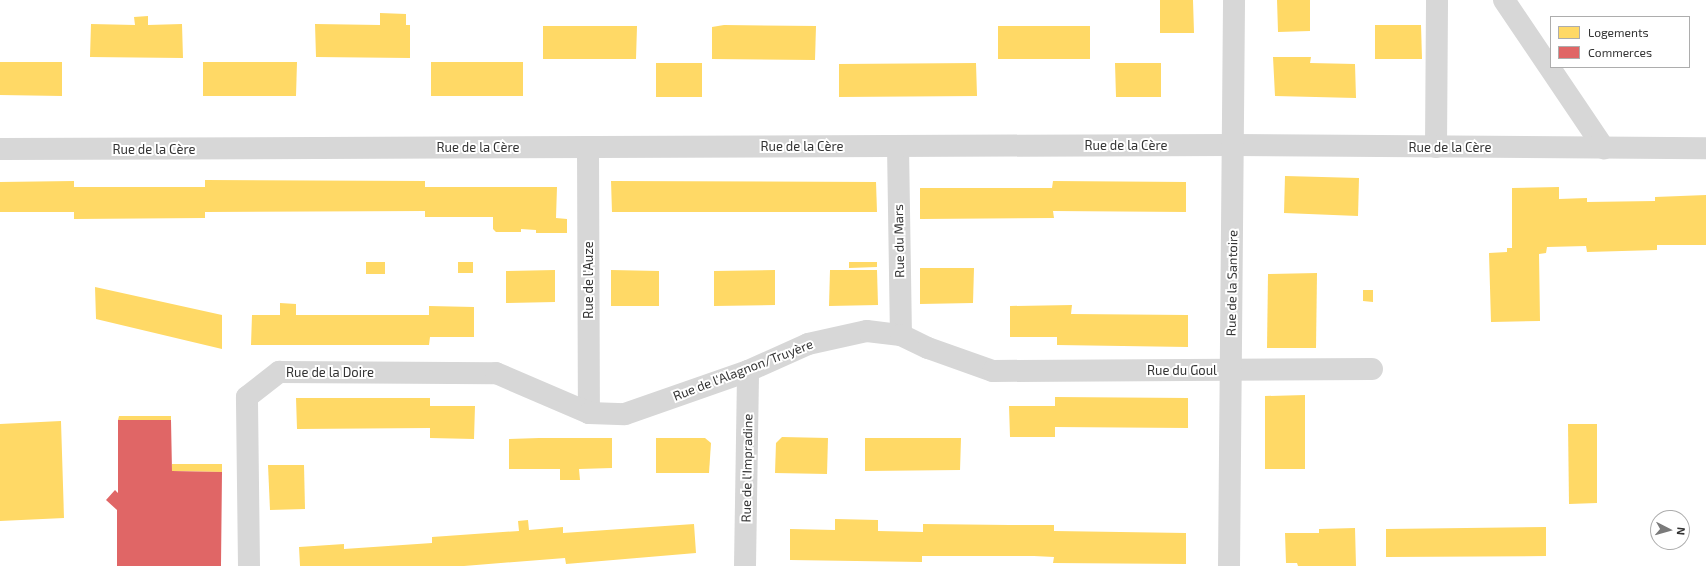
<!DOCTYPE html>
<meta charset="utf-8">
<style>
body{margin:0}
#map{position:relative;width:1706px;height:566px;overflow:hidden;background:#fff;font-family:"Exo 2",sans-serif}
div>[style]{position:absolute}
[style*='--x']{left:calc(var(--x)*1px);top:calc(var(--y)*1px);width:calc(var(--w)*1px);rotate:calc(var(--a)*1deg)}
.homes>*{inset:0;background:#ffd966}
.shops>*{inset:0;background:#e06666}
.minor>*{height:22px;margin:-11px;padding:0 11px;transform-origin:11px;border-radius:11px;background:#d7d7d7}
span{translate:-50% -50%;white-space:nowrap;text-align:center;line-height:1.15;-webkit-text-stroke:4px #fff;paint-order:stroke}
.street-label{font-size:13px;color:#333}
.legend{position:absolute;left:1550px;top:16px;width:140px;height:52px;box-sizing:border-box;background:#fff;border:1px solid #adadad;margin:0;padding:5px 7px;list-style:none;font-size:12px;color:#333}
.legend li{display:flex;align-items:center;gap:8px;height:20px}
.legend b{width:20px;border:1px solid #adadad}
.north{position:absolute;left:1650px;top:510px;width:40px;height:40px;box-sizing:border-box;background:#fff;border:1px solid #adadad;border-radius:50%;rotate:96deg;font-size:11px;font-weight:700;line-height:16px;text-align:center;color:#333}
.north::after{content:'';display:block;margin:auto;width:14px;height:18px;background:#7a7a7a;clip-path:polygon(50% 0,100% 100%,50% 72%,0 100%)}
</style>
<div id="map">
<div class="homes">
<i style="clip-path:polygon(1160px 0,1193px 0,1194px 33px,1160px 33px)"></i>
<i style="clip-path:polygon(1277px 0,1310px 0,1310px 31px,1278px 32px)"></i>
<i style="clip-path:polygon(380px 13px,406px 14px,406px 25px,410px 25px,410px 58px,316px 57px,315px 24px,380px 25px)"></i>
<i style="clip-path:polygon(148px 16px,148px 25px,182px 24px,183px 58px,90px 57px,91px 24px,135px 25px,134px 17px)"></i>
<i style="clip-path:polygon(724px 25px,816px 26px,815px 60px,712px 59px,712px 27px)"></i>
<i style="clip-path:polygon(1375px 25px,1421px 25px,1422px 59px,1375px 59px)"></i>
<i style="clip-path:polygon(543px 26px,637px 26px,636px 59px,543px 59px)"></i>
<i style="clip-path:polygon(998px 26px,1090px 26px,1090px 59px,998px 59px)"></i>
<i style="clip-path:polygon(1273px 57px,1311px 57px,1310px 63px,1355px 64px,1356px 98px,1275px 96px)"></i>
<i style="clip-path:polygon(0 62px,62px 62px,62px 96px,0 95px)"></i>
<i style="clip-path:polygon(203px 62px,297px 62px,296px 96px,203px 96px)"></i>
<i style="clip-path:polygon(431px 62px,523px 62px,523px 96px,431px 96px)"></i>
<i style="clip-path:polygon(656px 63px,702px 63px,702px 97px,656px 97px)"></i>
<i style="clip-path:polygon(976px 63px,977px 96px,839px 97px,839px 64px)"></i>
<i style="clip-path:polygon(1115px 63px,1161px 63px,1161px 97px,1116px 97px)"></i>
<i style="clip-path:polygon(1285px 176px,1359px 178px,1358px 216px,1284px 213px)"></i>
<i style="clip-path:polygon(205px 180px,425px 181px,425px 187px,557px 187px,556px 218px,567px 219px,567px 233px,536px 233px,536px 230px,521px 229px,521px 232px,496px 232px,493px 229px,493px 217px,425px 217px,425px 211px,205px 212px,205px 218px,74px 219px,74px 212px,0 212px,0 182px,74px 181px,74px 187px,205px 187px)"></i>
<i style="clip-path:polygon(611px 181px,876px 182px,877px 212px,612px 212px)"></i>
<i style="clip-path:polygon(1053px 181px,1186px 182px,1186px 212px,1053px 211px,1054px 218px,920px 219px,920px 188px,1052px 188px)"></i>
<i style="clip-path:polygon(1559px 187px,1559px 199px,1587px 198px,1587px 202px,1655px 201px,1655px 197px,1706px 195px,1706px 245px,1657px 245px,1657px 250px,1587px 252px,1586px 246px,1547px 247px,1546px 253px,1539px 254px,1540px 321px,1491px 322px,1489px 253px,1507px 252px,1507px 248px,1512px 248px,1512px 188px)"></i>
<i style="clip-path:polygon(366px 262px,385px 262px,385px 274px,366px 274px)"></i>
<i style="clip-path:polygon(458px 262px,473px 262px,473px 273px,458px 273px)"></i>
<i style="clip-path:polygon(849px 262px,877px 262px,877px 267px,849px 268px)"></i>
<i style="clip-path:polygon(920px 268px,974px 268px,973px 303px,920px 304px)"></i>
<i style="clip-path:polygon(555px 270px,555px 302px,506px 303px,506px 271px)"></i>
<i style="clip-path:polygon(611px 270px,659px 271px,659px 306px,611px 306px)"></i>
<i style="clip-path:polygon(775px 270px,775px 305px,714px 306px,714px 271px)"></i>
<i style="clip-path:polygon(830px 270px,877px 270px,878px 305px,829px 306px)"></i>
<i style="clip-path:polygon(1317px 273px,1316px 348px,1267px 348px,1268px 274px)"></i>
<i style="clip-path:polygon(95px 287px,222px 315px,222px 349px,96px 319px)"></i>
<i style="clip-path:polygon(1363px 290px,1373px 290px,1373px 302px,1363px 301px)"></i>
<i style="clip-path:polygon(280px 303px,296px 304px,296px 315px,429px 315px,429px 306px,474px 307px,474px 337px,430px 337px,429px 345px,251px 345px,252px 315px,280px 315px)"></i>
<i style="clip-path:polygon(1072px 305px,1071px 314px,1188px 315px,1188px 347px,1057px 345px,1057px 337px,1010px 337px,1010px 306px)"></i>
<i style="clip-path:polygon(1305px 395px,1305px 469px,1265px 469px,1265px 396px)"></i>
<i style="clip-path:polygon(1055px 397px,1188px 398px,1188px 428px,1055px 427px,1055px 437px,1010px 437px,1009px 406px,1055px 406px)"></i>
<i style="clip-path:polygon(296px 398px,430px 398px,430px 406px,475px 406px,474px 439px,430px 438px,430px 428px,297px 429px)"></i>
<i style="clip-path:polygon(119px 416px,171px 416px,171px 420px,118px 420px)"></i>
<i style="clip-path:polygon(61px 421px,64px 518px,0 521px,0 424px)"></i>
<i style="clip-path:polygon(1568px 424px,1597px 424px,1597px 503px,1569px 504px)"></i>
<i style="clip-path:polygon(782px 437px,828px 438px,827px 474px,775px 473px,776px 443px)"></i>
<i style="clip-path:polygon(539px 438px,612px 438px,612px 468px,579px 469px,580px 480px,560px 480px,560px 469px,509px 469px,509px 439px)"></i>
<i style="clip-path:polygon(656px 438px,705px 438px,711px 443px,709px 473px,656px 473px)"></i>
<i style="clip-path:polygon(865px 438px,961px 438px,960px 470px,865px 471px)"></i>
<i style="clip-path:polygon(172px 464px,222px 464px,222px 472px,172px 471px)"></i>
<i style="clip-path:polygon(268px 465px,304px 465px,305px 509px,270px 510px)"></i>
<i style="clip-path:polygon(835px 519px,878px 520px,878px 531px,923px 532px,923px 524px,1010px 525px,1054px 525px,1054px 531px,1186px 533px,1186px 564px,1053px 563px,1054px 557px,1034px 556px,922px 556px,922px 562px,790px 560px,790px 529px,835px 530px)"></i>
<i style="clip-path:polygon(528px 520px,529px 530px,563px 527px,563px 533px,694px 524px,696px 553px,566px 564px,565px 558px,464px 566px,300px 566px,299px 547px,344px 544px,344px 549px,432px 543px,432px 537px,519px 531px,518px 521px)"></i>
<i style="clip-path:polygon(1546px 527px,1546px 556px,1386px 557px,1386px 529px)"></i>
<i style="clip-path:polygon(1355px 528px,1356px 566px,1298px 566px,1297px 563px,1286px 563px,1285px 533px,1319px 533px,1319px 529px)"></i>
</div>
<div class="shops">
<i style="clip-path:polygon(118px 420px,171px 420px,172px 471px,222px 472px,221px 566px,117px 566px,117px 510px,106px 500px,115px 490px,118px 493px)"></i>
</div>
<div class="minor">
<i style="--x:1504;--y:0;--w:179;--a:56"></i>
<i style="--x:898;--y:146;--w:189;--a:89.1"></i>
<i style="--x:588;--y:147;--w:266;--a:89.8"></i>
<i style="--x:1436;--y:147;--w:147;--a:-89.6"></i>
<i style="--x:0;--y:149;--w:1233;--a:-0.19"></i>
<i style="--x:1233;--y:145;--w:473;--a:0.4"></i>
<i style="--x:249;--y:566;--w:169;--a:-90.7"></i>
<i style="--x:247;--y:397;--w:41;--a:-38"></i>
<i style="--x:279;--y:372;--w:217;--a:0.3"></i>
<i style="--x:496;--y:373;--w:101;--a:23.3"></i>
<i style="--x:589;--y:413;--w:36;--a:2"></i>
<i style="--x:625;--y:414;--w:130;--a:-19.3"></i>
<i style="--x:748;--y:371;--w:66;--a:-24.2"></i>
<i style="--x:808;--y:344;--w:60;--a:-12.4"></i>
<i style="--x:867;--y:331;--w:34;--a:7"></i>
<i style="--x:901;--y:335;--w:30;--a:26"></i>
<i style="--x:928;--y:348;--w:69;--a:19.5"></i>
<i style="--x:993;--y:371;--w:379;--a:-0.3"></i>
<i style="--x:745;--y:566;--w:195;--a:-89.1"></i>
<i style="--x:1229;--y:566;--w:566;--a:-89.49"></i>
</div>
<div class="street-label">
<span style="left:1126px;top:145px">Rue de la Cère</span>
<span style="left:802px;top:146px">Rue de la Cère</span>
<span style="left:478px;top:147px">Rue de la Cère</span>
<span style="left:1450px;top:147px">Rue de la Cère</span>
<span style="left:154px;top:149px">Rue de la Cère</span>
<span style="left:899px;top:241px;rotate:-91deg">Rue du Mars</span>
<span style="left:588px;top:280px;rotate:-90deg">Rue de l'Auze</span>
<span style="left:1232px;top:283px;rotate:-89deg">Rue de la Santoire</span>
<span style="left:743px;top:370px;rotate:-21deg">Rue de l'Alagnon/Truyère</span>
<span style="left:1182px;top:370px">Rue du Goul</span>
<span style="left:330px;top:372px">Rue de la Doire</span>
<span style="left:747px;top:468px;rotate:-89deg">Rue de l'Impradine</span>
</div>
<ul class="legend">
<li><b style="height:11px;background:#ffd966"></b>Logements</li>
<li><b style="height:11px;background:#e06666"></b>Commerces</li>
</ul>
<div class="north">N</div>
</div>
